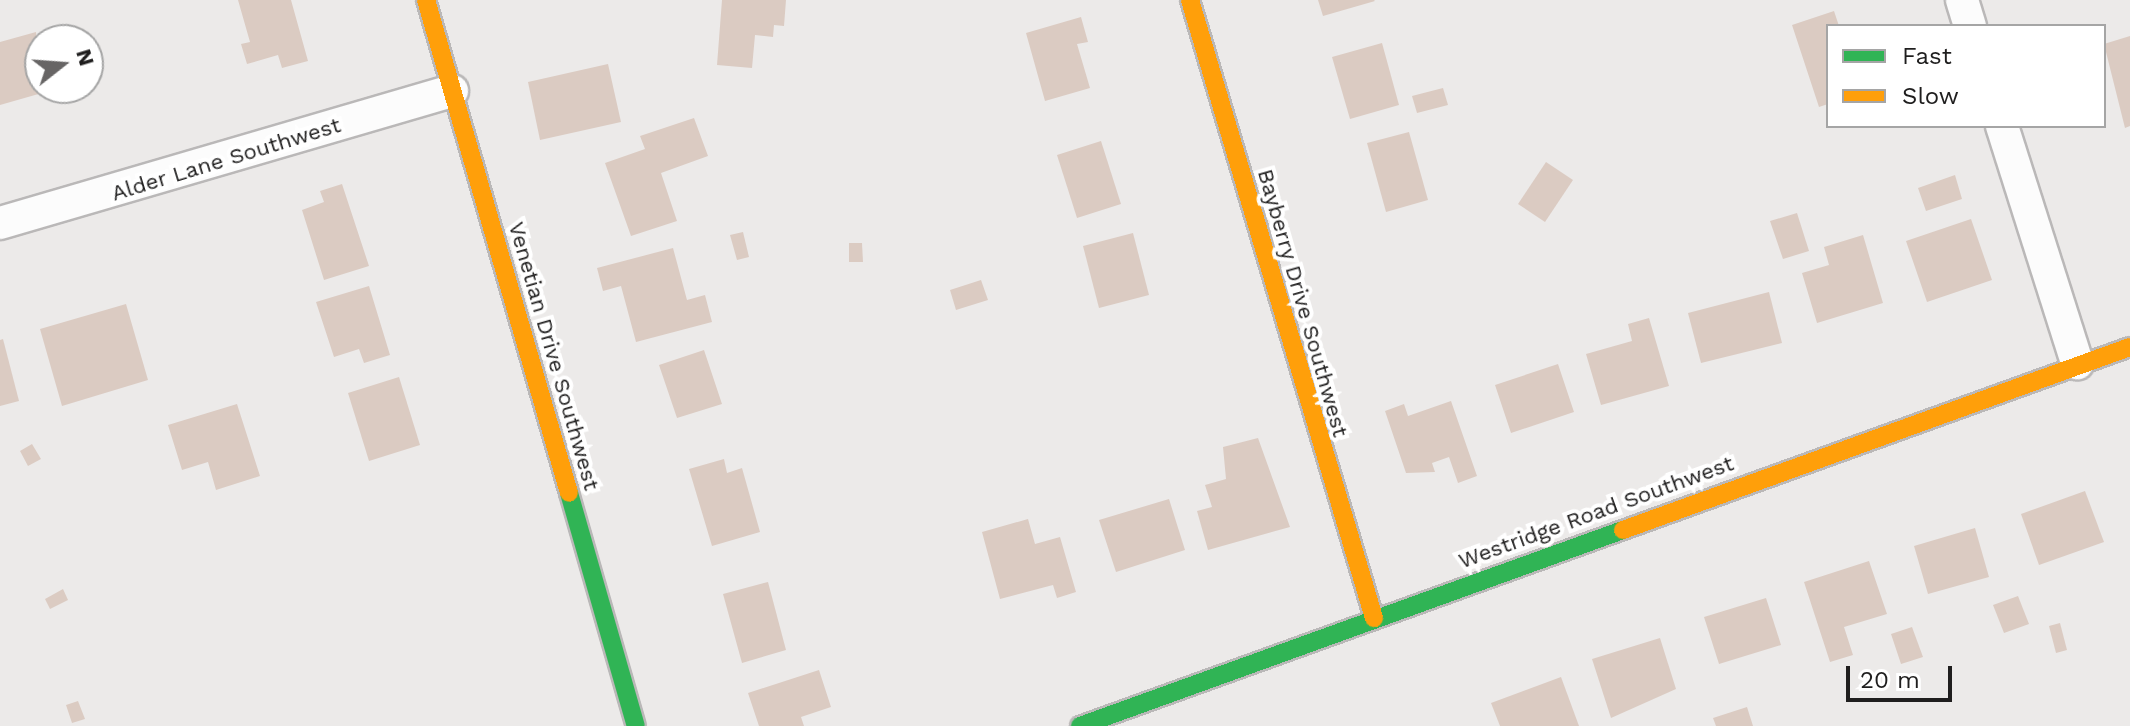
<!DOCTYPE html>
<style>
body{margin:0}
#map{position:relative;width:2130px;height:726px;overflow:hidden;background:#eceae9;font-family:"Work Sans",sans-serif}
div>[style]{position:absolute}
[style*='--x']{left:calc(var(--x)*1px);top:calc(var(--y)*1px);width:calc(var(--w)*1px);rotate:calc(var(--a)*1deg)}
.building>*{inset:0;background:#dbcbc2}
.roads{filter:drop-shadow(2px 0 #bab8b8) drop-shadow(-2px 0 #bab8b8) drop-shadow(0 2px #bab8b8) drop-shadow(0 -2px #bab8b8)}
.street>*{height:32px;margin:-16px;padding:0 16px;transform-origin:16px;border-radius:16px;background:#fcfcfc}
.fast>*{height:18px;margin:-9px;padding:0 9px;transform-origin:9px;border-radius:9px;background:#30b455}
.slow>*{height:18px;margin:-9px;padding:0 9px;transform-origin:9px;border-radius:9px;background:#ff9f0a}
span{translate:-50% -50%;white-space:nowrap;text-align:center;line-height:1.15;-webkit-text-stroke:8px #fff;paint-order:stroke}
.street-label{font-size:22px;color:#1f1e1e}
.legend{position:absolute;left:1826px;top:24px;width:280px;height:104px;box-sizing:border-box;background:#fff;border:2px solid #a5a5a5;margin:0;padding:10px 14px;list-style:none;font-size:24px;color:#1f1e1e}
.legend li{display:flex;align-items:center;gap:16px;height:40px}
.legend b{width:40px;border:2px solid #a5a5a5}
.north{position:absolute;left:24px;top:24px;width:80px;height:80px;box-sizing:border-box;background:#fff;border:2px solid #a5a5a5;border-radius:50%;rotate:73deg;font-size:22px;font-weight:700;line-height:32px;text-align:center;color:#1f1e1e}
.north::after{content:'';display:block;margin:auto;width:28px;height:36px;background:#676565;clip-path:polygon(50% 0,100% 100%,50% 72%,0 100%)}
.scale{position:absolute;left:1846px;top:666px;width:106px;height:36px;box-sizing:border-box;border:4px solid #1f1e1e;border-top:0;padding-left:10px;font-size:24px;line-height:28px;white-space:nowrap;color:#1f1e1e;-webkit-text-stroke:6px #fff;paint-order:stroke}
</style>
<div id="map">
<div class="building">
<i style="clip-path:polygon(238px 0,291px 0,308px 61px,282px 68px,278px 55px,247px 64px,241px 44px,250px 42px)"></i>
<i style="clip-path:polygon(722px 0,786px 0,784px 26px,774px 25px,773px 37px,755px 35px,752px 68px,717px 65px)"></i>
<i style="clip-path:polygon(1318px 0,1374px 0,1375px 1px,1323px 16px)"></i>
<i style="clip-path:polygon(1834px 11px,1839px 26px,1828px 26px,1828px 104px,1819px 107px,1792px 25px)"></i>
<i style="clip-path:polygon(1081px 17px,1088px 42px,1077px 44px,1090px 88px,1045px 101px,1026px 33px)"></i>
<i style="clip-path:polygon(36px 32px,40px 88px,56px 89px,0 105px,0 42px)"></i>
<i style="clip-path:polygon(2130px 36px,2130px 126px,2125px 128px,2104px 44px)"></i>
<i style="clip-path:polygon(1382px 43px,1399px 105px,1350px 119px,1332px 57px)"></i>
<i style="clip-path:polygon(608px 64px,621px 122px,540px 140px,528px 82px)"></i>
<i style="clip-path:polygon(1443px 88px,1448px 105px,1417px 113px,1412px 96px)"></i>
<i style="clip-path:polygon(694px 118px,708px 156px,661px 173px,677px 221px,631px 236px,605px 163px,645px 149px,640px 136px)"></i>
<i style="clip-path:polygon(1409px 132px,1428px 200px,1386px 212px,1367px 143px)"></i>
<i style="clip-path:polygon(1101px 141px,1121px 204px,1077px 218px,1057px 155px)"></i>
<i style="clip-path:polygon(1546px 162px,1573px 180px,1545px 222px,1518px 204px)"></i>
<i style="clip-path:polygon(1955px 175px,1962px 199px,1926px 211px,1918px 188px)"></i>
<i style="clip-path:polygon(342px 184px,369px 266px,324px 280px,302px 210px,324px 202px,320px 191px)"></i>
<i style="clip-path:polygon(1797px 213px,1809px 251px,1783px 259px,1770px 221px)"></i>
<i style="clip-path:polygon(1971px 219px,1992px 280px,1927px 302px,1906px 241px)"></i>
<i style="clip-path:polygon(743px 232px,749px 257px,737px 260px,730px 235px)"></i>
<i style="clip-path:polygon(1133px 233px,1149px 295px,1099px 308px,1083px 246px)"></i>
<i style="clip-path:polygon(1863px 235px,1883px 303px,1817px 323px,1802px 273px,1829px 265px,1824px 247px)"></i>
<i style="clip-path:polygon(849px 243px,862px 243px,863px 262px,849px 262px)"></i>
<i style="clip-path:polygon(673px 248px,687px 300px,705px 295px,712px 322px,636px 342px,621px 286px,603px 291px,597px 268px)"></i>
<i style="clip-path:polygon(981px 280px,988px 300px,956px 310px,950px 290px)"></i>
<i style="clip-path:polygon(369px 286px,390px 355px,364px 363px,359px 349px,334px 357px,316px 302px)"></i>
<i style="clip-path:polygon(1769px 292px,1782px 343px,1701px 363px,1688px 313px)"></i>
<i style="clip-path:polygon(126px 304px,148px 380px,62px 406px,40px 329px)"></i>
<i style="clip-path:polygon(1649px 318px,1669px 386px,1601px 405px,1586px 354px,1632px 341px,1628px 324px)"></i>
<i style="clip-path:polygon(3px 339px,19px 401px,0 406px,0 340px)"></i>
<i style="clip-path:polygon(704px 350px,722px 404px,677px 418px,659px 365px)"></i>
<i style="clip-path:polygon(1558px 364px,1574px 412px,1511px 433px,1495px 385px)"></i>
<i style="clip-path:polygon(399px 377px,420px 445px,369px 461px,348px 393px)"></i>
<i style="clip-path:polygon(1451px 401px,1477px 476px,1458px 483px,1449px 457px,1432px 463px,1435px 472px,1406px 473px,1385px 411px,1404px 404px,1408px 416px)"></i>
<i style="clip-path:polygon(237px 404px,260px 476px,216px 490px,208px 462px,182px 470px,168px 425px)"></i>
<i style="clip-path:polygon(1258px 438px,1290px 527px,1208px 550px,1197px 511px,1212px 507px,1205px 485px,1226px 479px,1223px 447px)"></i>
<i style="clip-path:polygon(32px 444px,41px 459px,28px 466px,20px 451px)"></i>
<i style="clip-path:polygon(724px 459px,727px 473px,742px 468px,760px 532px,712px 546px,689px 469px)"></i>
<i style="clip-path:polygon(2085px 491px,2104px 542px,2039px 565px,2021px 514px)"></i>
<i style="clip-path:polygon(1169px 499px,1185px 550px,1116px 572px,1099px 520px)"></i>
<i style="clip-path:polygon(1028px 519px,1035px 544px,1060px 537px,1076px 592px,1057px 598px,1053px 585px,1000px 599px,982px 532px)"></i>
<i style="clip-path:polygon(1975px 528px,1989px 577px,1928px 594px,1914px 546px)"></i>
<i style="clip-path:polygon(1869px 561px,1887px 614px,1844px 627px,1853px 655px,1830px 662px,1804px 582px)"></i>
<i style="clip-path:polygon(768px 582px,786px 650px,742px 663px,723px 594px)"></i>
<i style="clip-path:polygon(63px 589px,68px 600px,50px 609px,45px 599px)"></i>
<i style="clip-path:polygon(2018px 596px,2029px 624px,2004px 633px,1993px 605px)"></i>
<i style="clip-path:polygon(1766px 598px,1781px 645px,1719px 664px,1704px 617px)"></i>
<i style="clip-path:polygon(2060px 623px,2067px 650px,2056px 653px,2049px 626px)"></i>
<i style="clip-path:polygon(1912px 627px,1923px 657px,1901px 664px,1891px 634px)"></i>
<i style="clip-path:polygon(1660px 638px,1676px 689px,1611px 718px,1592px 659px)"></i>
<i style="clip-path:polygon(819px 670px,831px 707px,801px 717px,804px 726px,759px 726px,748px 693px)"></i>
<i style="clip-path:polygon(1561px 677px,1579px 726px,1500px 726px,1491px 703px)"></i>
<i style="clip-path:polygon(78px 701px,85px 719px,72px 723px,66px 705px)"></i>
<i style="clip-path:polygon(1747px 707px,1753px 726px,1716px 726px,1713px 718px)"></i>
</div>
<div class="roads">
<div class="street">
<i style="--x:1962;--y:0;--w:27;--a:73"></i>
<i style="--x:2002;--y:126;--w:249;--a:72.4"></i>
<i style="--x:0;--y:223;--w:471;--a:-16.3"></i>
</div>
<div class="fast">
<i style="--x:569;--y:493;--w:242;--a:74"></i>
<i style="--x:1080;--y:726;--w:577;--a:-19.85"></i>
</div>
<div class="slow">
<i style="--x:426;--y:0;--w:513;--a:73.82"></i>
<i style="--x:1190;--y:0;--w:645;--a:73.42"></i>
<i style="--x:1623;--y:530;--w:539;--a:-19.85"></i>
</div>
</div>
<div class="street-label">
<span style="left:226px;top:159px;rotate:-17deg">Alder Lane Southwest</span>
<span style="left:1303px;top:303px;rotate:74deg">Bayberry Drive Southwest</span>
<span style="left:554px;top:356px;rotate:74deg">Venetian Drive Southwest</span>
<span style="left:1596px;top:512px;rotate:-20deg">Westridge Road Southwest</span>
</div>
<ul class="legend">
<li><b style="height:10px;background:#30b455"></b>Fast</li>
<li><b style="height:10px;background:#ff9f0a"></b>Slow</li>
</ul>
<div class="north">N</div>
<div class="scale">20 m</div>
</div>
